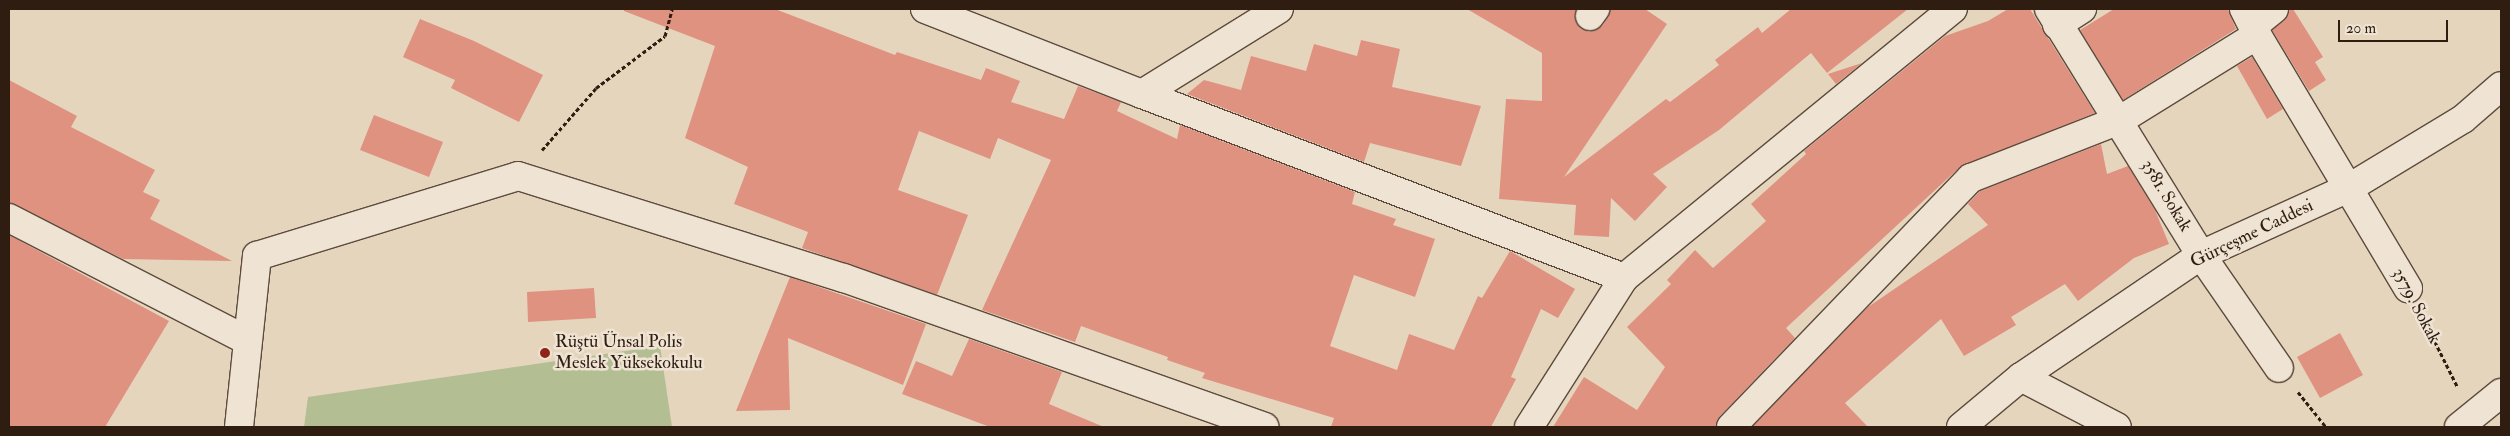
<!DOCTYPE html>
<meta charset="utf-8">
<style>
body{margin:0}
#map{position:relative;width:2510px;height:436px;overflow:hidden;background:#e6d5bd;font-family:"IM FELL Double Pica",serif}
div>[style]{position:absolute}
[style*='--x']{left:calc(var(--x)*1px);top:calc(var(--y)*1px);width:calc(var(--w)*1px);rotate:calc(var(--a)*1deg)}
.green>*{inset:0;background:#b3be93}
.building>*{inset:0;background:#df9280}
.path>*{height:3px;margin-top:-1.5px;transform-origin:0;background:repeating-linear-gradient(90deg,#2f1d12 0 4px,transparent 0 6.5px)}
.roads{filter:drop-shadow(1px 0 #5d4b3d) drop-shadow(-1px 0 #5d4b3d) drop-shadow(0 1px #5d4b3d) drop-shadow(0 -1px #5d4b3d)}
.minor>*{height:28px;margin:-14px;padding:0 14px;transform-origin:14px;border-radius:14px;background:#efe4d4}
.secondary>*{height:28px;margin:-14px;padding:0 14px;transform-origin:14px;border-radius:14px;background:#efe4d4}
.dots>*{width:14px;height:14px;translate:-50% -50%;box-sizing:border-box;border:2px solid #efe4d4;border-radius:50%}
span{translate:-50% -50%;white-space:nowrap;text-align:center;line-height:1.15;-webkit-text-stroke:5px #efe4d4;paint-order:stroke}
.street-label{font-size:18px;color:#2f1d12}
.poi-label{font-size:18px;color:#2f1d12}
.left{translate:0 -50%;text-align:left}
.frame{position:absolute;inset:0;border:10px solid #2f1d12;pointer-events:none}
.scale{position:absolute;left:2338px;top:20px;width:110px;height:22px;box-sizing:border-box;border:2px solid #2f1d12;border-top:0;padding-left:6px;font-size:15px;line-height:18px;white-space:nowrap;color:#2f1d12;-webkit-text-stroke:4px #efe4d4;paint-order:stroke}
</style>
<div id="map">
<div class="green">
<i style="clip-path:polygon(660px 346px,672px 427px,304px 427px,308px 397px)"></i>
</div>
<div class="building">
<i style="clip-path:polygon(624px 9px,775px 9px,895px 55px,897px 52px,981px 80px,986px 68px,1020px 81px,1011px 102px,1064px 119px,1078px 86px,1121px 102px,1117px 111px,1177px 139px,1180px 125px,1355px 192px,1352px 204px,1396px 219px,1393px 225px,1435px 239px,1415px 297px,1354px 275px,1330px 346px,1397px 370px,1409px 334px,1454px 350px,1478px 296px,1482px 298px,1510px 251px,1575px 289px,1558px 318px,1541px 309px,1511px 377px,1516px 379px,1491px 427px,1331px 427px,1334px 418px,1202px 378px,1205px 373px,1167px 360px,1168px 357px,1081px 326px,1075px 342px,982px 310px,1051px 160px,998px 138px,990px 159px,919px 131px,898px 190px,968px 215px,937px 295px,802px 248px,808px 232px,734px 204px,748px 167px,685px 138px,715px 46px,624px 11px)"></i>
<i style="clip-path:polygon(1467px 9px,1577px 9px,1576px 23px,1589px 32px,1603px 25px,1610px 9px,1645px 9px,1667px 24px,1564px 177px,1666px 99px,1670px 102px,1719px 65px,1715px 60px,1758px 27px,1762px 33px,1791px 9px,1908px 9px,1827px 73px,1811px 53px,1719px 130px,1653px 174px,1667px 187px,1635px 221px,1611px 198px,1609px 237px,1574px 235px,1576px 205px,1499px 199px,1506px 99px,1542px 101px,1542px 53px)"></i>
<i style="clip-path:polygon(2008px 9px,2030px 9px,2095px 113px,1960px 167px,1786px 328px,1795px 338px,1720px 416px,1716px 427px,1553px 427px,1584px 377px,1637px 410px,1665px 367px,1627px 327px,1671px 284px,1667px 280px,1695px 250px,1713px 268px,1766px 221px,1751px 204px,1806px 154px,1804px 151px,1945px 36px,1988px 21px)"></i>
<i style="clip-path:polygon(2114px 9px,2228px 9px,2236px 29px,2123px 100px,2080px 30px)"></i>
<i style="clip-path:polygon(2289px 9px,2293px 9px,2323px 57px,2315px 62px,2326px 80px,2309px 91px,2272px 30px,2284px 21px)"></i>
<i style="clip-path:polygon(420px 19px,474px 41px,543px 75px,519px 122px,451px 88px,455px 80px,403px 57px)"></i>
<i style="clip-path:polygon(1361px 40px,1400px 49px,1392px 87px,1481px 106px,1461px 166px,1370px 143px,1364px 162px,1187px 94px,1204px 80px,1241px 90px,1251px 56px,1306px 71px,1314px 44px,1357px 56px)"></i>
<i style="clip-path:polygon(2252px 57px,2283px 109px,2267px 119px,2237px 66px)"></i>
<i style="clip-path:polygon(1862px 63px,1836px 84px,1828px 74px)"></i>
<i style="clip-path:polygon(9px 80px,77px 116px,71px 127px,155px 170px,143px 192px,160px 200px,150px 219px,232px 261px,123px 259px,9px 202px)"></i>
<i style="clip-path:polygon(374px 115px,443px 142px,429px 177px,360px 150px)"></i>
<i style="clip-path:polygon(2101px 144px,2107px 174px,2128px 166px,2155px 210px,2169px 244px,2134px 258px,2078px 301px,2065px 284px,2011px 317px,2016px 325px,1964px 356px,1941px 319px,1845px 403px,1868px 427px,1752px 427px,1868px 307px,1988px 225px,1968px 204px,1980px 191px)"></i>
<i style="clip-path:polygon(9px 235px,169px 321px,105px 427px,9px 427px)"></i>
<i style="clip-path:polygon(790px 277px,926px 324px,903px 385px,788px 338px,790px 410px,736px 411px)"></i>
<i style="clip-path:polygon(594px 288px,596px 318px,528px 322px,527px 292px)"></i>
<i style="clip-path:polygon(2340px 333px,2363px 375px,2320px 398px,2297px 357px)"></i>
<i style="clip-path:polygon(969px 339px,1062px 372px,1049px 404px,1104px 427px,990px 427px,902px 394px,916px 361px,952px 376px)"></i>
</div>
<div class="path">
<i style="--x:542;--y:150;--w:82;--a:-48.9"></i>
<i style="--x:596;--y:88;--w:86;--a:-37"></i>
<i style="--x:665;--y:36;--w:28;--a:-75"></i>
<i style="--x:2423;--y:318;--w:76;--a:63.4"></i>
<i style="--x:2298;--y:392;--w:45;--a:51.3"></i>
</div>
<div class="roads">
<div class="minor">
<i style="--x:925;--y:9;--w:233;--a:21.4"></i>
<i style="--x:1142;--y:94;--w:161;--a:-31.8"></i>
<i style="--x:2049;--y:9;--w:289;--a:58.3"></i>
<i style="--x:2201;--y:255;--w:137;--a:55.4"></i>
<i style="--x:2244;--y:9;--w:29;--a:63"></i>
<i style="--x:1590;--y:16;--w:9;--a:-54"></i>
<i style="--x:2057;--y:25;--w:30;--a:-33"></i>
<i style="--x:2253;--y:26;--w:27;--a:-39"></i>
<i style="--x:1142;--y:94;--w:516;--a:20.89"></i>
<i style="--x:1624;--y:278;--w:425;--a:-39.3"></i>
<i style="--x:9;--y:218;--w:267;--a:27.2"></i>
<i style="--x:2021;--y:377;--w:108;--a:27.5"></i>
<i style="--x:239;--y:427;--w:172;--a:-84"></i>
<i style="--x:257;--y:256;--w:273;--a:-17"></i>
<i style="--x:518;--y:176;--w:342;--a:17.4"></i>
<i style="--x:844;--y:278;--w:446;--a:19.5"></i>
<i style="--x:1529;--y:427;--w:177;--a:-57.5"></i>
<i style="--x:1731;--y:427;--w:346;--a:-46.1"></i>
<i style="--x:1971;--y:178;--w:160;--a:-21.3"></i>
<i style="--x:2120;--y:120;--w:161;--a:-31.8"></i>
<i style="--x:2257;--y:35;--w:295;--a:59.2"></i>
<i style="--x:2459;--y:427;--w:54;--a:-39"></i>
</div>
<div class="secondary">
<i style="--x:1961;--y:427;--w:78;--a:-39.8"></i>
<i style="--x:2021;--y:377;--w:217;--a:-34.1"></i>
<i style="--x:2201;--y:255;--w:162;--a:-24.4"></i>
<i style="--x:2349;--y:188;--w:133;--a:-31.2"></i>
<i style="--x:2463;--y:119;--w:50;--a:-41"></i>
</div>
</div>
<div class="dots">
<i style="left:545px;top:353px;background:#8f2418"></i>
</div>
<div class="street-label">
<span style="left:2166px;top:196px;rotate:59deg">3581. Sokak</span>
<span style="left:2252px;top:234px;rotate:-26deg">Gürçeşme Caddesi</span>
<span style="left:2416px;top:306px;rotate:62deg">3579. Sokak</span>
</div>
<div class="poi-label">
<span class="left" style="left:555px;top:353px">Rüştü Ünsal Polis<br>Meslek Yüksekokulu</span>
</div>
<div class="frame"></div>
<div class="scale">20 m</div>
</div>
